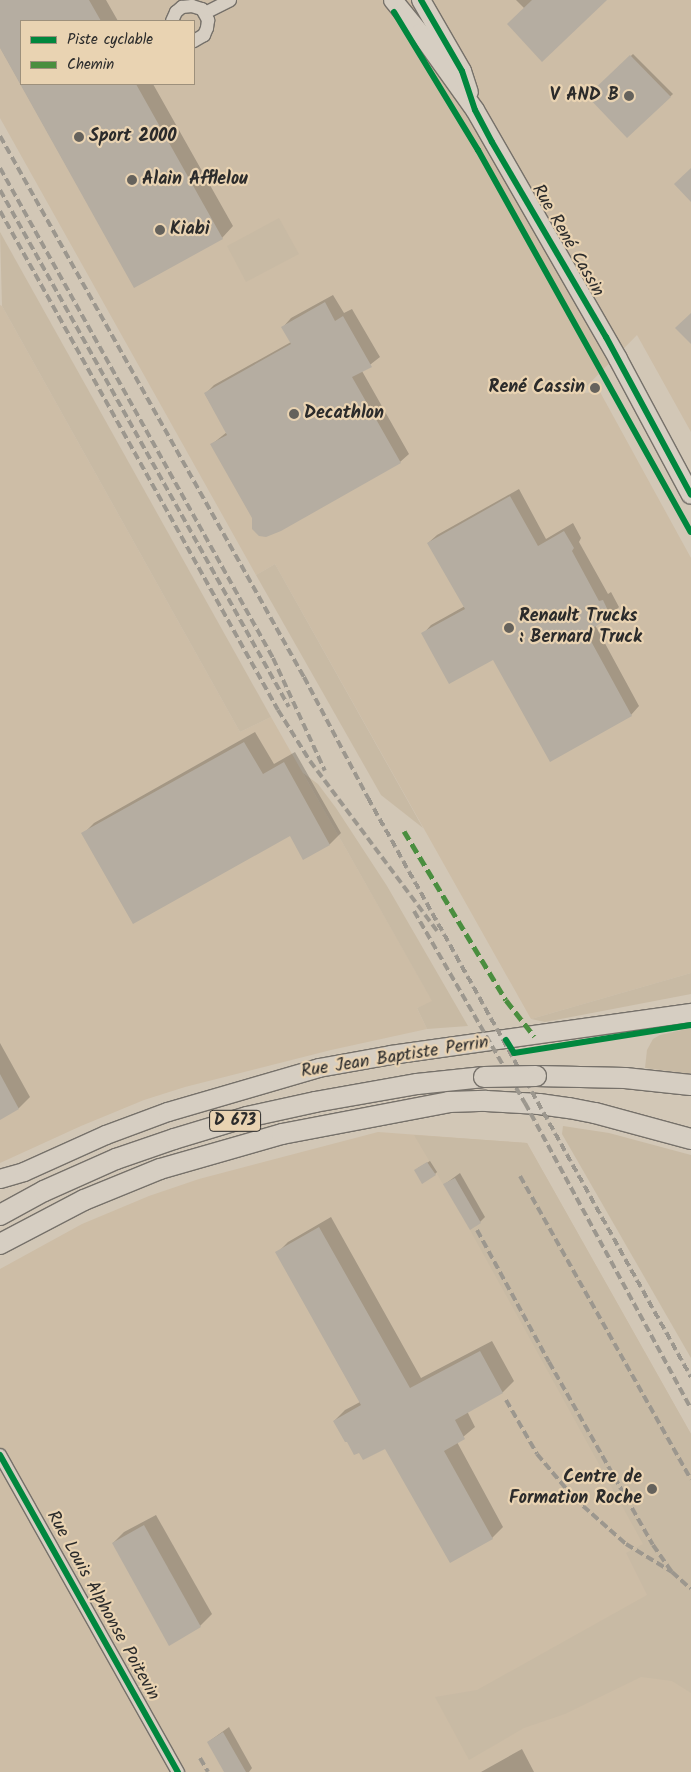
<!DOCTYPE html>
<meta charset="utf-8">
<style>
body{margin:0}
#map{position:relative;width:691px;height:1772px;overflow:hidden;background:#d2c7b6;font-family:Kalam,sans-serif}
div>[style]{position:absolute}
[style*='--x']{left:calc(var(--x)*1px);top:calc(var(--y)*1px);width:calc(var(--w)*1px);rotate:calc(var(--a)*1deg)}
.built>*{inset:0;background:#cdbda6}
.green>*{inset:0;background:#c8baa4}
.shadow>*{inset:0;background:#0003}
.building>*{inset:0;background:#b5ada1}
.roads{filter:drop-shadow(1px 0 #76716a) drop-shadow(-1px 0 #76716a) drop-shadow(0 1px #76716a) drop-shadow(0 -1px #76716a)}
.minor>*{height:12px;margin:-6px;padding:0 6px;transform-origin:6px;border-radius:6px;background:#d6cec2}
.secondary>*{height:18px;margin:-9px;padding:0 9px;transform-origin:9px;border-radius:9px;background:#d6cec2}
.primary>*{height:20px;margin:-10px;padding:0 10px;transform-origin:10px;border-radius:10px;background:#d6cec2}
.rail>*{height:4px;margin-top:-2px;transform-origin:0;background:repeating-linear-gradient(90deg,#9c978e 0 8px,transparent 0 12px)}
.bridges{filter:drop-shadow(1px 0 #76716a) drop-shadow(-1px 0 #76716a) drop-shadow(0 1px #76716a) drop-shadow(0 -1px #76716a)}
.primary-bridge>*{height:20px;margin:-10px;padding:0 10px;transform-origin:10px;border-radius:10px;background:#d6cec2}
.quiet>*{height:5px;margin-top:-2.5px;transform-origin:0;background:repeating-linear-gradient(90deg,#4a8e3f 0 10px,transparent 0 15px)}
.cycleway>*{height:6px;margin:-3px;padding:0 3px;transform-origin:3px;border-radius:3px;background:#00873e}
.dots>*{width:14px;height:14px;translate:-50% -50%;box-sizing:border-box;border:2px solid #e9d3b2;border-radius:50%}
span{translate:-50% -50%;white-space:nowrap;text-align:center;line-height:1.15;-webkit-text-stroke:4.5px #e9d3b2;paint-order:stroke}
.shield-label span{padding:1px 4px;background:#e9d3b2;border:1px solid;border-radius:4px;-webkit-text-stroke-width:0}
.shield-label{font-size:16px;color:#2b2b2b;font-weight:700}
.poi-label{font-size:18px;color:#2b2b2b;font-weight:700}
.right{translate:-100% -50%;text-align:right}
.left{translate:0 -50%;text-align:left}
.street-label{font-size:18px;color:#2b2b2b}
.legend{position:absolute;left:20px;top:20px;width:175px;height:65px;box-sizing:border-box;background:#e9d3b2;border:1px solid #9d907c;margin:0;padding:6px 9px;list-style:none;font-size:15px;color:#2b2b2b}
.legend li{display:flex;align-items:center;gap:10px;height:25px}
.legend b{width:25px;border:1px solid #9d907c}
</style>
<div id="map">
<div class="built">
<i style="clip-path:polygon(evenodd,0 0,691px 0,691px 432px,637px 335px,580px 393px,600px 392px,691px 558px,691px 973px,531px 1019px,275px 564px,256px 575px,0 118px,0 0,21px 21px,194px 21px,194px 84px,21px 84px,21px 21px)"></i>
<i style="clip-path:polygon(0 305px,2px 306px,240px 732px,271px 717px,433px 1002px,417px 1008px,427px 1029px,331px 1050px,185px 1087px,144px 1100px,81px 1126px,0 1163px)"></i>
<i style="clip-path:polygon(378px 1132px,527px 1143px,691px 1434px,691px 1772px,0 1772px,0 1269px,82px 1224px,149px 1196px,199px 1179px)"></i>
</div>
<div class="green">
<i style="clip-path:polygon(279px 218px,299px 254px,246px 282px,227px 246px)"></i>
<i style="clip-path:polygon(0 232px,271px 717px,240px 732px,2px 306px)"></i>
<i style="clip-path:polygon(275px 564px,423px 828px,381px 795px,256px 575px)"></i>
<i style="clip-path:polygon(303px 773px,318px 784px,336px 808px,387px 886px,468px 1026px,427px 1029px,417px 1008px,432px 1001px)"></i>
<i style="clip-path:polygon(691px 973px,691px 994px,545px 1022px,531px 1019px)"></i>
<i style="clip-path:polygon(691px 1028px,691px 1074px,645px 1068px,647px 1050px,653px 1039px,660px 1035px)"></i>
<i style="clip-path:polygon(563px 1126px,609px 1133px,691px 1155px,691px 1358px,562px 1134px)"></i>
<i style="clip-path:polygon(414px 1135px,527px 1143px,691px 1434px,691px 1693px,672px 1681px,641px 1677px,565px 1714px,524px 1728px,469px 1760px,435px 1697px,477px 1690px,647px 1595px,626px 1553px,643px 1544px,470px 1230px)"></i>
</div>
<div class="shadow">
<i style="clip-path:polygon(0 0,106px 0,118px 21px,21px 21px,21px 84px,153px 84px,233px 226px,222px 238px,134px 286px,0 47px)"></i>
<i style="clip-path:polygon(516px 0,606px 0,525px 9px)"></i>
<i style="clip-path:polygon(633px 54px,673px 94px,627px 136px,589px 96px)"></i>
<i style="clip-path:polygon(333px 295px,344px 313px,352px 309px,380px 357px,362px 371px,409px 454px,400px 462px,254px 518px,212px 444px,227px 432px,205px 394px,214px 385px,291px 342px,283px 327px,291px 318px)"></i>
<i style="clip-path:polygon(519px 489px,546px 539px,573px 523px,581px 538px,579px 542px,608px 594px,611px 592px,619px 607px,611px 616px,595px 625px,639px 706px,631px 715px,493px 658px,423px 634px,431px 625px,465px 606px,428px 543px,437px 535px)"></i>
<i style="clip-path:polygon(255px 732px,274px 764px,295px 752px,341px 833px,330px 844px,304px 858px,290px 834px,83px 834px,94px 823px)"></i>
<i style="clip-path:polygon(0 1043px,30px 1097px,19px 1108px,0 1118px)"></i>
<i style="clip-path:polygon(430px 1161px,437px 1172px,435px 1174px,418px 1168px)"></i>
<i style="clip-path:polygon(460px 1173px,485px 1217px,480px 1222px,445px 1184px)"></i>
<i style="clip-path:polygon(331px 1217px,421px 1378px,492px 1341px,514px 1381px,503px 1392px,467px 1411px,475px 1427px,457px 1442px,503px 1527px,492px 1538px,386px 1447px,359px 1451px,334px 1421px,345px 1410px,360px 1402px,277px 1253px,288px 1242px)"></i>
<i style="clip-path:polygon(156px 1515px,212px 1614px,200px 1626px,169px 1644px,113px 1543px,124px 1532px)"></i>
<i style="clip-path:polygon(229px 1727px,252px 1768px,249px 1772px,225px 1772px,208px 1742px)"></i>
<i style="clip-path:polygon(522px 1749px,534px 1772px,481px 1772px)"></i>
</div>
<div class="building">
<i style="clip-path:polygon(0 0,89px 0,101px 21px,21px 21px,21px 84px,136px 84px,223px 239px,134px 288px,0 48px)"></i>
<i style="clip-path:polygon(532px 0,607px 0,542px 62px,507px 24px)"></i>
<i style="clip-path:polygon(630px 55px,671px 97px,627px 138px,587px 96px)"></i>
<i style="clip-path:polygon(691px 168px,691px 202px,674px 184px)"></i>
<i style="clip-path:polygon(325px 302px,335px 321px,343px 316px,372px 367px,352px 377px,401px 463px,281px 531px,266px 537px,259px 536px,252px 529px,252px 518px,210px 444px,227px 435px,204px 393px,291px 344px,281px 327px)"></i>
<i style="clip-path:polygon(691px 313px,691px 344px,675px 328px)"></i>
<i style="clip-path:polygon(510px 496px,538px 546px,564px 531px,574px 548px,572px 551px,599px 601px,603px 600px,611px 617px,586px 632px,632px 716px,550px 762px,493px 660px,449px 684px,421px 633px,465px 609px,427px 543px)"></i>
<i style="clip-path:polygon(244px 742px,263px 774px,284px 762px,330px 845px,303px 860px,290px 836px,133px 924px,81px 833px)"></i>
<i style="clip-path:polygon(0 1074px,19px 1109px,0 1120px)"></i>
<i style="clip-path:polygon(427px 1162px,436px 1175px,422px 1184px,414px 1170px)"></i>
<i style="clip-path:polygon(455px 1178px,481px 1223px,470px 1230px,443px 1184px)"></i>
<i style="clip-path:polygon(319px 1227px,410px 1388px,480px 1351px,503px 1393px,455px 1420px,465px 1439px,444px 1451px,493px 1539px,450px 1563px,385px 1449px,363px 1460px,359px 1453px,354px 1455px,347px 1442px,345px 1442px,333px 1421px,361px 1405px,275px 1252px)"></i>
<i style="clip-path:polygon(144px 1525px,201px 1627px,169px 1646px,112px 1543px)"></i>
<i style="clip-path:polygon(223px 1732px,246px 1772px,224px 1772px,207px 1742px)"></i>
</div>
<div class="roads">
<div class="minor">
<i style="--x:205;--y:13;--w:28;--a:-27"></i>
<i style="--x:172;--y:21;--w:10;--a:-66"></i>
<i style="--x:176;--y:12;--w:8;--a:-40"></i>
<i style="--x:182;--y:7;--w:10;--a:-6"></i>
<i style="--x:192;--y:6;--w:10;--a:17"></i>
<i style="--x:202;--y:9;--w:13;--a:61"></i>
<i style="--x:208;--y:20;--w:8;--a:97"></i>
<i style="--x:207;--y:28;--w:8;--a:113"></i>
<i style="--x:204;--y:35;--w:12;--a:149"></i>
<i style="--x:0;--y:1455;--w:364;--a:60.7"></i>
</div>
<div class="secondary">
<i style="--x:393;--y:0;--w:43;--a:50.7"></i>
<i style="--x:420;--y:33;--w:95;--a:54.5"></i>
<i style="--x:475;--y:110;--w:287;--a:60.1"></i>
<i style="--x:618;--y:359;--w:154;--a:61.8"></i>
<i style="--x:421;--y:0;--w:82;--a:60"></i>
<i style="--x:462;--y:71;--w:22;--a:72"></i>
<i style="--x:0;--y:1179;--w:25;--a:-16"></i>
<i style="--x:24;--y:1172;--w:90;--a:-24.3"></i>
<i style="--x:106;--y:1135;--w:66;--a:-20.4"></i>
<i style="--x:168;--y:1112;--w:157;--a:-16.2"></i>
<i style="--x:319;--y:1068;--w:73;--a:-10.2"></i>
<i style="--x:391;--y:1055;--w:303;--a:-8"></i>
</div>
<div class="primary">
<i style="--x:536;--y:1076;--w:89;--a:1.3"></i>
<i style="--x:625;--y:1078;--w:66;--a:6.1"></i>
<i style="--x:0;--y:1215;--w:50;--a:-28.6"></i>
<i style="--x:44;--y:1191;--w:79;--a:-24"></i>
<i style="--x:116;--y:1159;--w:61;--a:-19"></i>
<i style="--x:174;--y:1139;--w:76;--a:-16.8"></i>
<i style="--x:247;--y:1117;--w:70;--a:-12.4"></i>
<i style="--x:315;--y:1102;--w:104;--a:-10"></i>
<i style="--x:417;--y:1084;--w:67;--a:-6"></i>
<i style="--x:0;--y:1244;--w:95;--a:-27.6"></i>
<i style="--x:84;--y:1200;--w:82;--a:-22.2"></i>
<i style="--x:160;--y:1169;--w:127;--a:-16"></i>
<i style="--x:282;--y:1134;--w:170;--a:-10.8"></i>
<i style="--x:449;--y:1102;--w:37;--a:-2"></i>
<i style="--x:486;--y:1101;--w:53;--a:3.2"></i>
<i style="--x:539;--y:1104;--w:30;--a:8"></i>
<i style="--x:569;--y:1108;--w:26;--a:11"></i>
<i style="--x:595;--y:1113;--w:99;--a:15.2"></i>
</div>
</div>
<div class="rail">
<i style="--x:0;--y:136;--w:621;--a:60.67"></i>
<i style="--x:304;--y:677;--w:137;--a:62.1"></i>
<i style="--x:368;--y:798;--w:663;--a:60.84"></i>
<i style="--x:0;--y:168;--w:561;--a:60.88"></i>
<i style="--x:273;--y:658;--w:124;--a:65.3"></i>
<i style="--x:0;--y:190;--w:592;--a:60.8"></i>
<i style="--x:0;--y:211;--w:571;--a:60.88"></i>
<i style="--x:278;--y:710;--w:60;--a:57.9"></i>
<i style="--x:310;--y:761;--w:214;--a:53.2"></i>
<i style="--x:414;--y:911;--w:222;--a:60"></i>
<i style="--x:525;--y:1103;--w:348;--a:61.5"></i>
<i style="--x:520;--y:1176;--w:348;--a:60.6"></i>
<i style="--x:477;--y:1230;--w:150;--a:61.4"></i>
<i style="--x:549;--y:1362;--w:210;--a:60.4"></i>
<i style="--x:653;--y:1545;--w:33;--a:55"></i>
<i style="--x:506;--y:1400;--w:62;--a:60.1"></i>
<i style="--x:537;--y:1454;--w:57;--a:49.9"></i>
<i style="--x:574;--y:1498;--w:69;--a:41.5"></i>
<i style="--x:626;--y:1544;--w:54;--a:31.3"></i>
<i style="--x:672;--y:1572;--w:25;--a:42"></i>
<i style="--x:200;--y:1758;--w:16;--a:60"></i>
</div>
<div class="bridges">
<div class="primary-bridge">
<i style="--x:484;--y:1077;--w:52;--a:-1.1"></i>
</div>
</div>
<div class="quiet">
<i style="--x:404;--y:831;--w:197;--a:58.9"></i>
<i style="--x:506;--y:1000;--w:46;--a:52.1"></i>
</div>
<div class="cycleway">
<i style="--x:421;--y:0;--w:82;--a:60"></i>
<i style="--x:462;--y:71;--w:41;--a:71.6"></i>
<i style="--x:475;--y:110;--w:36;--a:62"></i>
<i style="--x:492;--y:142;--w:226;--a:59.7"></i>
<i style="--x:606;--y:337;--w:179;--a:61.7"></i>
<i style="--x:394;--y:12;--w:162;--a:58.7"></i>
<i style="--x:478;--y:150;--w:437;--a:60.9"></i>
<i style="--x:506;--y:1040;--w:15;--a:58"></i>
<i style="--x:514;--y:1053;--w:179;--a:-9"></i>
<i style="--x:0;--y:1455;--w:364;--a:60.7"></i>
</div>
<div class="dots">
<i style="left:629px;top:96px;background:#65625c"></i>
<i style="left:79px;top:137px;background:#65625c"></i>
<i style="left:132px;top:180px;background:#65625c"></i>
<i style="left:160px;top:230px;background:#65625c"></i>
<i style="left:595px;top:388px;background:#65625c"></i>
<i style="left:294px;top:414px;background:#65625c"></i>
<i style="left:509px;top:628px;background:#65625c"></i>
<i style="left:652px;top:1489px;background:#65625c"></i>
</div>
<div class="shield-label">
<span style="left:235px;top:1121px">D 673</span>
</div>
<div class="poi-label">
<span class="right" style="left:619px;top:96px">V AND B</span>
<span class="left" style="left:89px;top:137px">Sport 2000</span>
<span class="left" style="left:142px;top:180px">Alain Afflelou</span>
<span class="left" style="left:170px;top:230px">Kiabi</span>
<span class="right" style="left:585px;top:388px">René Cassin</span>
<span class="left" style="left:304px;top:414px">Decathlon</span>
<span class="left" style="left:519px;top:628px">Renault Trucks<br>: Bernard Truck</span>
<span class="right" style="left:642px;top:1489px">Centre de<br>Formation Roche</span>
</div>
<div class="street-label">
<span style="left:567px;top:241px;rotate:60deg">Rue René Cassin</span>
<span style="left:395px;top:1058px;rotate:-9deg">Rue Jean Baptiste Perrin</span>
<span style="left:102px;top:1606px;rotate:61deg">Rue Louis Alphonse Poitevin</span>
</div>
<ul class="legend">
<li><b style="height:6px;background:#00873e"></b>Piste cyclable</li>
<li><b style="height:6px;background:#4a8e3f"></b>Chemin</li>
</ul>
</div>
